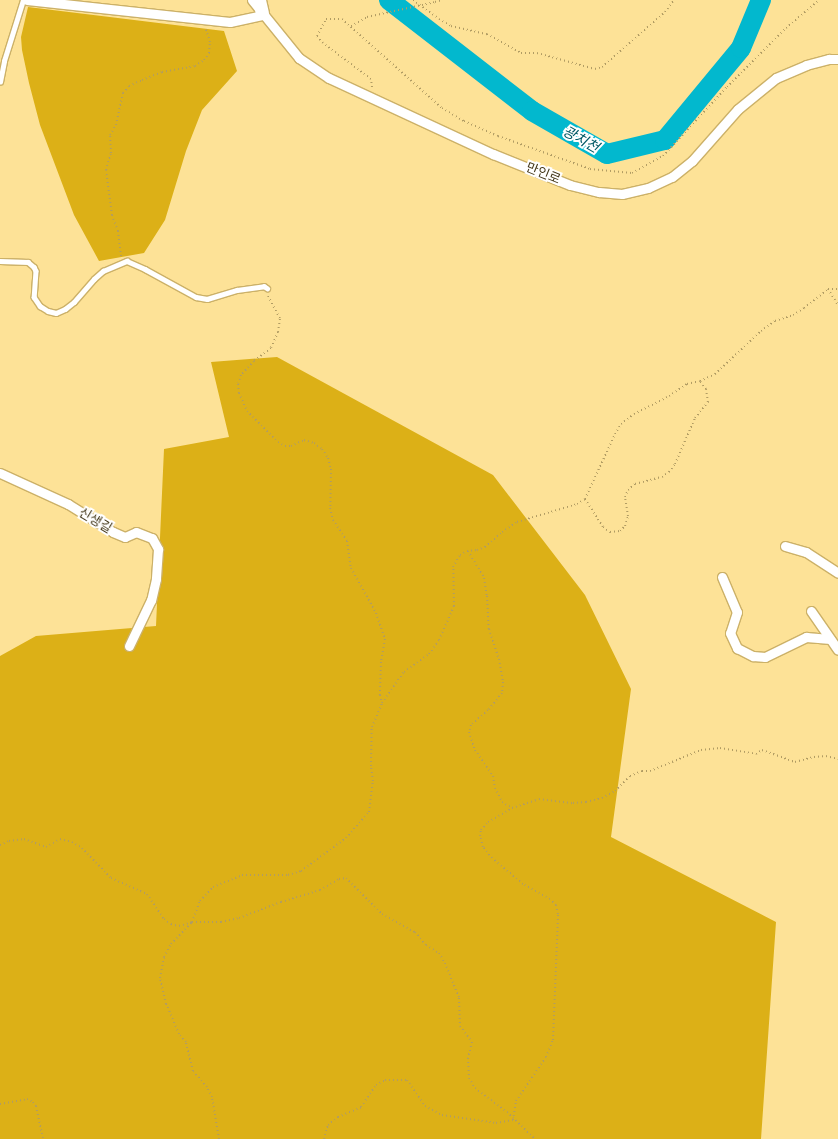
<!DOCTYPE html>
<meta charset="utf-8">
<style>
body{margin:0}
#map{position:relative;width:838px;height:1139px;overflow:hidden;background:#fde297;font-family:Roboto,"Noto Sans KR",sans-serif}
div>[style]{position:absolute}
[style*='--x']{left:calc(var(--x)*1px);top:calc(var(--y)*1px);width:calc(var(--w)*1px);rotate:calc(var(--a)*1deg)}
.forest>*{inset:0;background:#dcb017}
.river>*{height:20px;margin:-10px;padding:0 10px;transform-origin:10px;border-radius:10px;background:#02b8ce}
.path>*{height:2px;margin-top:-1px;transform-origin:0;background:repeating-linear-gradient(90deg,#b19c63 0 1px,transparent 0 4px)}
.roads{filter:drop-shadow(1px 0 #ccb168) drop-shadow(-1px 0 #ccb168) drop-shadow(0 1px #ccb168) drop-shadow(0 -1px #ccb168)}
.lane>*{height:4.5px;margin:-2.25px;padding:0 2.25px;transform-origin:2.25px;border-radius:2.25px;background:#fff}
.street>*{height:9px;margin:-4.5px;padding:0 4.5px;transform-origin:4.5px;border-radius:4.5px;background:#fff}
.secondary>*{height:13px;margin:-6.5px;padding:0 6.5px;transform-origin:6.5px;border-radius:6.5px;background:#fff}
.path-bridge>*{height:2px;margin-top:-1px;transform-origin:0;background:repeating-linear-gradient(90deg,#b19c63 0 1px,transparent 0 4px)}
span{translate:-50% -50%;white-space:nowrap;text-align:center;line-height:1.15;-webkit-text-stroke:4px #fff;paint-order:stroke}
.street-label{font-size:13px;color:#433719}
.water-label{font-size:14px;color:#005965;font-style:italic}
</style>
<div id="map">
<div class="forest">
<i style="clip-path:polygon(28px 7px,224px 31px,237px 71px,202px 110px,186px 151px,165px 220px,144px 253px,99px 261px,74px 215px,40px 125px,29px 83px,22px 50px,21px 37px)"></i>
<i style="clip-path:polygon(277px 357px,493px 475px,585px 595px,631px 689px,611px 837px,776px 922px,761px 1139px,0 1139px,0 656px,36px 636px,156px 626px,164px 449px,229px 437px,211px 362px)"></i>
</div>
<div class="river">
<i style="--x:389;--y:0;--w:181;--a:37.8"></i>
<i style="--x:532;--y:111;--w:86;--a:29.8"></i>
<i style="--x:607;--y:154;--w:60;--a:-13.6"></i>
<i style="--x:665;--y:140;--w:119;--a:-50.4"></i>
<i style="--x:741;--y:48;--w:52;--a:-67.4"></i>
</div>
<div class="path">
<i style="--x:413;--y:0;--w:32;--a:36"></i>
<i style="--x:439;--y:19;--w:14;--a:30"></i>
<i style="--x:451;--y:26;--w:37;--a:13"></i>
<i style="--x:487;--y:34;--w:39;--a:29"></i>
<i style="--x:521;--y:53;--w:16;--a:0"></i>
<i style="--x:537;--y:53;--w:60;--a:15.4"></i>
<i style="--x:595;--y:69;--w:7;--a:-16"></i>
<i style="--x:602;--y:67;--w:84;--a:-41.1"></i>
<i style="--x:665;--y:12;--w:15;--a:-53"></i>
<i style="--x:435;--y:2;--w:7;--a:-16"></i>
<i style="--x:351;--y:26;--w:18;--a:-29"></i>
<i style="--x:372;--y:87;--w:8;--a:-97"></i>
<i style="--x:371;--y:79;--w:60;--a:-143.1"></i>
<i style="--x:323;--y:43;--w:9;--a:-131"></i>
<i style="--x:317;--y:36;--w:19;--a:-62"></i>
<i style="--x:326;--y:19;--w:16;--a:0"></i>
<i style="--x:342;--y:19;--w:134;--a:41.7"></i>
<i style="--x:442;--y:108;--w:26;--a:31"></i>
<i style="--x:464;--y:121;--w:37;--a:24"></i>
<i style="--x:498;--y:136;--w:98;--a:19.7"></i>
<i style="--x:590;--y:169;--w:42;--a:5.4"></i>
<i style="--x:632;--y:173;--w:35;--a:-29"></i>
<i style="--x:663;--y:156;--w:94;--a:-47.2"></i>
<i style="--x:727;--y:87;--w:83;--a:-45"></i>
<i style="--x:786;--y:28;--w:43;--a:-40.3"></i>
<i style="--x:121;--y:256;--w:25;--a:-97"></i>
<i style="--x:118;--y:231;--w:17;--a:-111"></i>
<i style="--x:112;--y:215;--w:45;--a:-97.6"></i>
<i style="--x:106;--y:170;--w:18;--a:-74"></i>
<i style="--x:111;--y:153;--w:18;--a:-93"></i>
<i style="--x:110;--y:135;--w:12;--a:-59"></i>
<i style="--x:116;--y:125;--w:33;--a:-78"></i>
<i style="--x:123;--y:93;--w:9;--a:-49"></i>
<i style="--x:129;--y:86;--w:14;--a:-25"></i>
<i style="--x:142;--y:80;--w:22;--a:-22"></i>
<i style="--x:162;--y:72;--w:34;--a:-10"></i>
<i style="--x:195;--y:66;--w:11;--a:-34"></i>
<i style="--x:204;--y:60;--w:9;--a:-54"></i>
<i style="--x:209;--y:53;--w:11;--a:-85"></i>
<i style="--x:210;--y:42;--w:13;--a:-108"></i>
<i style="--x:828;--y:289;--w:19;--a:58"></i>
<i style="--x:268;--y:296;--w:26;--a:62"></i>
<i style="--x:280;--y:319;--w:13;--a:99"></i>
<i style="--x:278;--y:332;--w:17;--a:114"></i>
<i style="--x:271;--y:348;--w:21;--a:143"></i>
<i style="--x:254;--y:361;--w:19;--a:133"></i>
<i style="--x:241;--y:375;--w:9;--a:108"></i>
<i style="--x:238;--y:384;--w:9;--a:84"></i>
<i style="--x:239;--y:393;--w:20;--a:66"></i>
<i style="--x:247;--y:411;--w:44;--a:45"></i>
<i style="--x:278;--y:442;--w:8;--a:30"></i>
<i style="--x:285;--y:446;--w:6;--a:0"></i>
<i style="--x:291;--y:446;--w:14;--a:-25"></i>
<i style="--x:304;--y:440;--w:10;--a:17"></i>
<i style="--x:314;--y:443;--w:10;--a:37"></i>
<i style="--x:322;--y:449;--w:11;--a:56"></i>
<i style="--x:328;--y:458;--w:11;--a:75"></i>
<i style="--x:331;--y:469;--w:39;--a:91"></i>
<i style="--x:330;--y:508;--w:12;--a:76"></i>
<i style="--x:333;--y:520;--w:25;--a:56"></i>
<i style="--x:347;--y:541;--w:27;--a:82"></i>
<i style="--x:351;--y:568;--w:51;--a:60.9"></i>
<i style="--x:376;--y:613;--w:28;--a:71"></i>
<i style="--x:385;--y:639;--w:23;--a:100"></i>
<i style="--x:381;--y:662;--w:33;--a:92"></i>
<i style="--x:380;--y:695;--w:8;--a:76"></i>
<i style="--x:585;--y:499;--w:33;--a:57"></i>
<i style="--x:603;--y:527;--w:9;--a:36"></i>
<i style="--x:610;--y:532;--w:10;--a:-6"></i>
<i style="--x:620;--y:531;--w:7;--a:-45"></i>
<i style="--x:625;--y:526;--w:10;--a:-73"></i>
<i style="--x:628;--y:516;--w:19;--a:-99"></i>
<i style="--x:625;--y:497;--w:8;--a:-67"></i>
<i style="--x:628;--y:490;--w:9;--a:-41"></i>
<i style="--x:635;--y:484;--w:28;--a:-15"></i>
<i style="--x:662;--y:477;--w:9;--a:-36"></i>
<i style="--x:669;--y:472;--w:10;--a:-53"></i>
<i style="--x:675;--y:464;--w:50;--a:-66.5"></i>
<i style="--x:695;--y:418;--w:21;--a:-51"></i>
<i style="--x:708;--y:402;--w:13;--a:-99"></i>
<i style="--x:706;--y:389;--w:10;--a:-127"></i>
<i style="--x:468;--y:551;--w:31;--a:59"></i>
<i style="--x:484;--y:578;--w:18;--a:81"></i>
<i style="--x:487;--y:596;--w:33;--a:87"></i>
<i style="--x:489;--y:629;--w:32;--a:72"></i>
<i style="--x:499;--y:659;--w:23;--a:80"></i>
<i style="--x:503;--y:682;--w:11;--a:95"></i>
<i style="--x:502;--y:693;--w:22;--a:129"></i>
<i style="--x:488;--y:710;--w:23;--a:139"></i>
<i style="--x:471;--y:725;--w:7;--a:106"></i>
<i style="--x:469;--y:732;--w:19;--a:72"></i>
<i style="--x:475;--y:750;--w:32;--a:55"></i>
<i style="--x:493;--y:776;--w:12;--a:81"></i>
<i style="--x:495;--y:788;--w:16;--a:63"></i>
<i style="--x:502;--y:802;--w:12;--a:31"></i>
<i style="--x:0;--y:845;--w:10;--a:-24"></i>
<i style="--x:9;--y:841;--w:15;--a:-8"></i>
<i style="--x:24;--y:839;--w:23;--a:20"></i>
<i style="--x:46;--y:847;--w:16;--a:-30"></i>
<i style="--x:60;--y:839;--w:12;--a:14"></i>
<i style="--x:72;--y:842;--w:12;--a:31"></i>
<i style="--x:82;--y:848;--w:42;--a:46"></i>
<i style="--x:111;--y:878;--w:39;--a:24"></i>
<i style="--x:147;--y:894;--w:30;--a:56"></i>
<i style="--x:164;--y:919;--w:9;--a:36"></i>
<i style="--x:171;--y:924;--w:8;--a:14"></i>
<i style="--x:179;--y:926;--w:14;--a:-17"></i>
<i style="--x:192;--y:922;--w:29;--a:0"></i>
<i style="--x:221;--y:922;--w:18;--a:-13"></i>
<i style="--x:239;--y:918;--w:45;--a:-20.9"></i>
<i style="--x:281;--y:902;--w:41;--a:-17.1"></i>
<i style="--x:320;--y:890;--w:22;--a:-30"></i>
<i style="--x:339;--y:879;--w:7;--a:-8"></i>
<i style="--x:346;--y:878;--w:51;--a:45"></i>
<i style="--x:382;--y:914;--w:38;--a:29"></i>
<i style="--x:415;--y:932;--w:17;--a:50"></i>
<i style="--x:426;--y:945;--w:15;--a:32"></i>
<i style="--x:439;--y:953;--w:12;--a:59"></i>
<i style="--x:445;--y:963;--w:38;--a:68"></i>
<i style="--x:459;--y:998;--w:28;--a:88"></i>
<i style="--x:460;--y:1026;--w:20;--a:53"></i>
<i style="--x:472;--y:1042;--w:16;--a:104"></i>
<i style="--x:468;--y:1058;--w:20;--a:87"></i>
<i style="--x:469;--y:1078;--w:12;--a:59"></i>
<i style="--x:475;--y:1088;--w:40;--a:37"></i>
<i style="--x:507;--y:1112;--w:39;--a:44"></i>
<i style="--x:0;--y:1104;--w:27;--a:-10"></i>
<i style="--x:27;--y:1099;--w:7;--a:27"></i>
<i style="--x:33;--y:1102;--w:5;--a:53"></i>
<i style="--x:36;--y:1106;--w:34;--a:78"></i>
<i style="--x:513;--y:1120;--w:19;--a:-81"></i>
<i style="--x:516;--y:1101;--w:53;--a:-55.7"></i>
<i style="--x:546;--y:1057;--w:18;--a:-68"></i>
<i style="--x:553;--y:1040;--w:126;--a:-87.7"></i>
<i style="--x:558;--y:914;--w:9;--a:-103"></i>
<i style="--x:556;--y:905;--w:8;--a:-135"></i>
<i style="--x:550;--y:899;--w:31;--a:-151"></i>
<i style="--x:523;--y:884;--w:40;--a:-140"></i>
<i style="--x:492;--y:858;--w:14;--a:-129"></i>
<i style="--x:483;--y:847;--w:11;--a:-105"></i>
<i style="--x:480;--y:836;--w:6;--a:-81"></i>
<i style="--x:481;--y:830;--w:11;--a:-49"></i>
<i style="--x:488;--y:822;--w:28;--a:-30"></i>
<i style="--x:512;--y:808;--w:28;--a:-18"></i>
<i style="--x:539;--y:799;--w:34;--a:7"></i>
<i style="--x:573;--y:803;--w:13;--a:-4"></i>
<i style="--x:586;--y:802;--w:16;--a:-14"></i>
<i style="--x:602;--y:798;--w:15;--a:-28"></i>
<i style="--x:615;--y:791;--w:21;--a:-45"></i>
<i style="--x:630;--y:776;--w:13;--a:-23"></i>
<i style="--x:642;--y:771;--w:8;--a:0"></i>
<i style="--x:650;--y:771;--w:55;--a:-22.4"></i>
<i style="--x:701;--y:750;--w:19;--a:-6"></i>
<i style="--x:720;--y:748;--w:36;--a:9"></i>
<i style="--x:756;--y:754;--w:7;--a:-34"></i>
<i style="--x:762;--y:750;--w:35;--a:20"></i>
<i style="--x:795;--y:762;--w:20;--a:-15"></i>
<i style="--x:814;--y:757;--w:12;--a:-5"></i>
<i style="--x:826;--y:756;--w:12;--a:14"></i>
<i style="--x:219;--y:1139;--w:43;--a:-99.5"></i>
<i style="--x:212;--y:1097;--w:11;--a:-117"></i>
<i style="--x:207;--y:1087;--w:21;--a:-131"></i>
<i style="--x:193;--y:1071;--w:30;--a:-104"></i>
<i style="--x:186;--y:1042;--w:11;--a:-131"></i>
<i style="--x:179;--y:1034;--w:33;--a:-113"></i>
<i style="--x:166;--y:1004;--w:27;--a:-103"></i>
<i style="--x:160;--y:978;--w:21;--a:-79"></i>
<i style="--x:164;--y:957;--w:15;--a:-62"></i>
<i style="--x:171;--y:944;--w:30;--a:-46"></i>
<i style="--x:192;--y:922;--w:22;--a:-69"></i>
<i style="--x:200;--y:901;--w:19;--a:-47"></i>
<i style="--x:213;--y:887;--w:31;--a:-22"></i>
<i style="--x:242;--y:875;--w:46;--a:0"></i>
<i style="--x:288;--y:875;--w:14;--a:-17"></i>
<i style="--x:301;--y:871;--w:56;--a:-36.3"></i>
<i style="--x:346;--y:838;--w:35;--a:-49"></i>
<i style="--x:369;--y:812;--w:31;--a:-83"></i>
<i style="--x:373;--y:781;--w:15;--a:-98"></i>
<i style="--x:371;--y:766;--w:39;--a:-89"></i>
<i style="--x:372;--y:727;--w:26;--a:-67"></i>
<i style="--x:382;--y:703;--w:38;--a:-55"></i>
<i style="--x:404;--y:672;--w:31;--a:-36"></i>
<i style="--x:429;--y:654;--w:17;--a:-54"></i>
<i style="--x:439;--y:640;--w:37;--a:-66"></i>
<i style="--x:454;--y:606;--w:39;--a:-91"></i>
<i style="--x:453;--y:567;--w:14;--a:-60"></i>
<i style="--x:460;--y:555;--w:8;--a:-30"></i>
<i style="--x:467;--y:551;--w:10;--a:-6"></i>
<i style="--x:477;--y:550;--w:9;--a:-21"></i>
<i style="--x:485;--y:547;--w:23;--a:-41"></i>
<i style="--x:502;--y:532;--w:18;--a:-34"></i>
<i style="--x:517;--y:522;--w:63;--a:-16.7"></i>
<i style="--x:577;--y:504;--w:9;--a:-32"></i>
<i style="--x:585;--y:499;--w:72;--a:-65.2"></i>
<i style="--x:615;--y:434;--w:12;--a:-59"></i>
<i style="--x:621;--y:424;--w:16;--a:-38"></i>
<i style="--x:634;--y:414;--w:39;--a:-27"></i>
<i style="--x:669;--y:396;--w:22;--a:-34"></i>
<i style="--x:687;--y:384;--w:13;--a:-13"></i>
<i style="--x:700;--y:381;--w:17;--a:-25"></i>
<i style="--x:715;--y:374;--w:63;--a:-43.1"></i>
<i style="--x:761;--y:331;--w:17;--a:-36"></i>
<i style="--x:775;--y:321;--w:19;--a:-18"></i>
<i style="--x:793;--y:315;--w:13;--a:-32"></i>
<i style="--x:804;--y:308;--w:31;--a:-38"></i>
<i style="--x:828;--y:289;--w:10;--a:0"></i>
<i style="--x:324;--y:1139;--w:15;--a:-74"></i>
<i style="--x:328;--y:1125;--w:13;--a:-39"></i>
<i style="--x:338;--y:1117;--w:25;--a:-23"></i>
<i style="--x:361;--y:1107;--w:27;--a:-56"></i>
<i style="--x:376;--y:1085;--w:10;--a:-29"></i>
<i style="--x:385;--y:1080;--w:22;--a:0"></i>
<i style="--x:407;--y:1080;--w:32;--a:55"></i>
<i style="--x:425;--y:1106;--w:19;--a:28"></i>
<i style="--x:442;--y:1115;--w:55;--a:8.4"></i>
<i style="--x:496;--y:1123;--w:17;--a:-10"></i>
</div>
<div class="roads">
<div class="lane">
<i style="--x:0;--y:82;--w:21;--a:-79"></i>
<i style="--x:4;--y:61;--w:64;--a:-72.7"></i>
<i style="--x:0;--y:261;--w:28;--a:2"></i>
<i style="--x:28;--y:262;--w:8;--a:40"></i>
<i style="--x:34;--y:267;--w:4;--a:63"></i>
<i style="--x:36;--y:271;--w:26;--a:94"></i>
<i style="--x:34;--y:297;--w:11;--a:56"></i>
<i style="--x:40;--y:306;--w:9;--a:32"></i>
<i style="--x:48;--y:311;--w:8;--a:14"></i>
<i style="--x:56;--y:313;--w:10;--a:-24"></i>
<i style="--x:65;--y:309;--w:11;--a:-38"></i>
<i style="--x:74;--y:302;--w:30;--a:-49"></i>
<i style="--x:94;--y:279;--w:12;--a:-42"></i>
<i style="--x:103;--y:271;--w:26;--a:-23"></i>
<i style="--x:127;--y:261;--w:20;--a:24"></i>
<i style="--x:145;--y:269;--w:58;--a:28.8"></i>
<i style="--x:196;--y:297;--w:11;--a:10"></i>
<i style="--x:207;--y:299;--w:31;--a:-17"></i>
<i style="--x:237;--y:290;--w:27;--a:-8"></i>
<i style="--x:264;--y:286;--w:4;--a:34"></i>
</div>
<div class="street">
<i style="--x:27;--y:0;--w:204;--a:6.2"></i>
<i style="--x:230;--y:22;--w:35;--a:-12"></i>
<i style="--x:252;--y:0;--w:75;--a:51"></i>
<i style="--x:299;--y:58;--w:36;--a:34"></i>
<i style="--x:329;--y:78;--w:181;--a:24.9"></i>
<i style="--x:493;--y:154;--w:83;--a:21.9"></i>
<i style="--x:570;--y:185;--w:30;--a:14"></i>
<i style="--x:599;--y:192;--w:23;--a:5"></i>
<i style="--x:622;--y:194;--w:27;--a:-13"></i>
<i style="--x:648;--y:188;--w:26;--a:-25"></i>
<i style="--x:672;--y:177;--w:26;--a:-39"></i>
<i style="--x:692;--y:161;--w:69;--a:-48.5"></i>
<i style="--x:738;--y:109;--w:49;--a:-39.2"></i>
<i style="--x:776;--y:78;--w:33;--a:-23"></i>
<i style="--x:806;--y:65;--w:24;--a:-15"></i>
<i style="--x:829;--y:59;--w:9;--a:0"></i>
<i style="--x:0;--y:473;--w:75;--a:24.5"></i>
<i style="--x:68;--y:504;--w:53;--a:31.9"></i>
<i style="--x:113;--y:532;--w:13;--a:23"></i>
<i style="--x:125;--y:537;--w:12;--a:-24"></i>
<i style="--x:136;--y:532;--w:17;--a:21"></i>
<i style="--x:152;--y:538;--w:13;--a:61"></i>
<i style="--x:158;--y:549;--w:30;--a:94"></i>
<i style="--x:156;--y:579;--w:22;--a:103"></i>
<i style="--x:151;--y:600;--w:51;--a:115.6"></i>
<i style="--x:785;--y:546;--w:22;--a:16"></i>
<i style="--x:806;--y:552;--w:38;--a:33"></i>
<i style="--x:722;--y:577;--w:38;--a:67"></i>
<i style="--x:737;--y:612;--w:22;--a:108"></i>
<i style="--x:730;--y:633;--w:17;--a:65"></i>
<i style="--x:737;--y:648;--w:18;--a:27"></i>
<i style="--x:753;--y:656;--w:12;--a:5"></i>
<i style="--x:765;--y:657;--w:46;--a:-26"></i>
<i style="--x:806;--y:637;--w:24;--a:5"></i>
<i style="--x:811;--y:611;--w:47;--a:55.3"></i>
</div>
<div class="secondary">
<i style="--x:259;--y:0;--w:13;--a:77"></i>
</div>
</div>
<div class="path-bridge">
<i style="--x:367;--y:17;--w:70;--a:-12.4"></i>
</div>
<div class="street-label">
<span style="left:543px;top:174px;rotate:22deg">만인로</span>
<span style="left:95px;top:521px;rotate:31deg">신생길</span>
</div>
<div class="water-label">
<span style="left:581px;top:139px;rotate:29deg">광치천</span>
</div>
</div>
